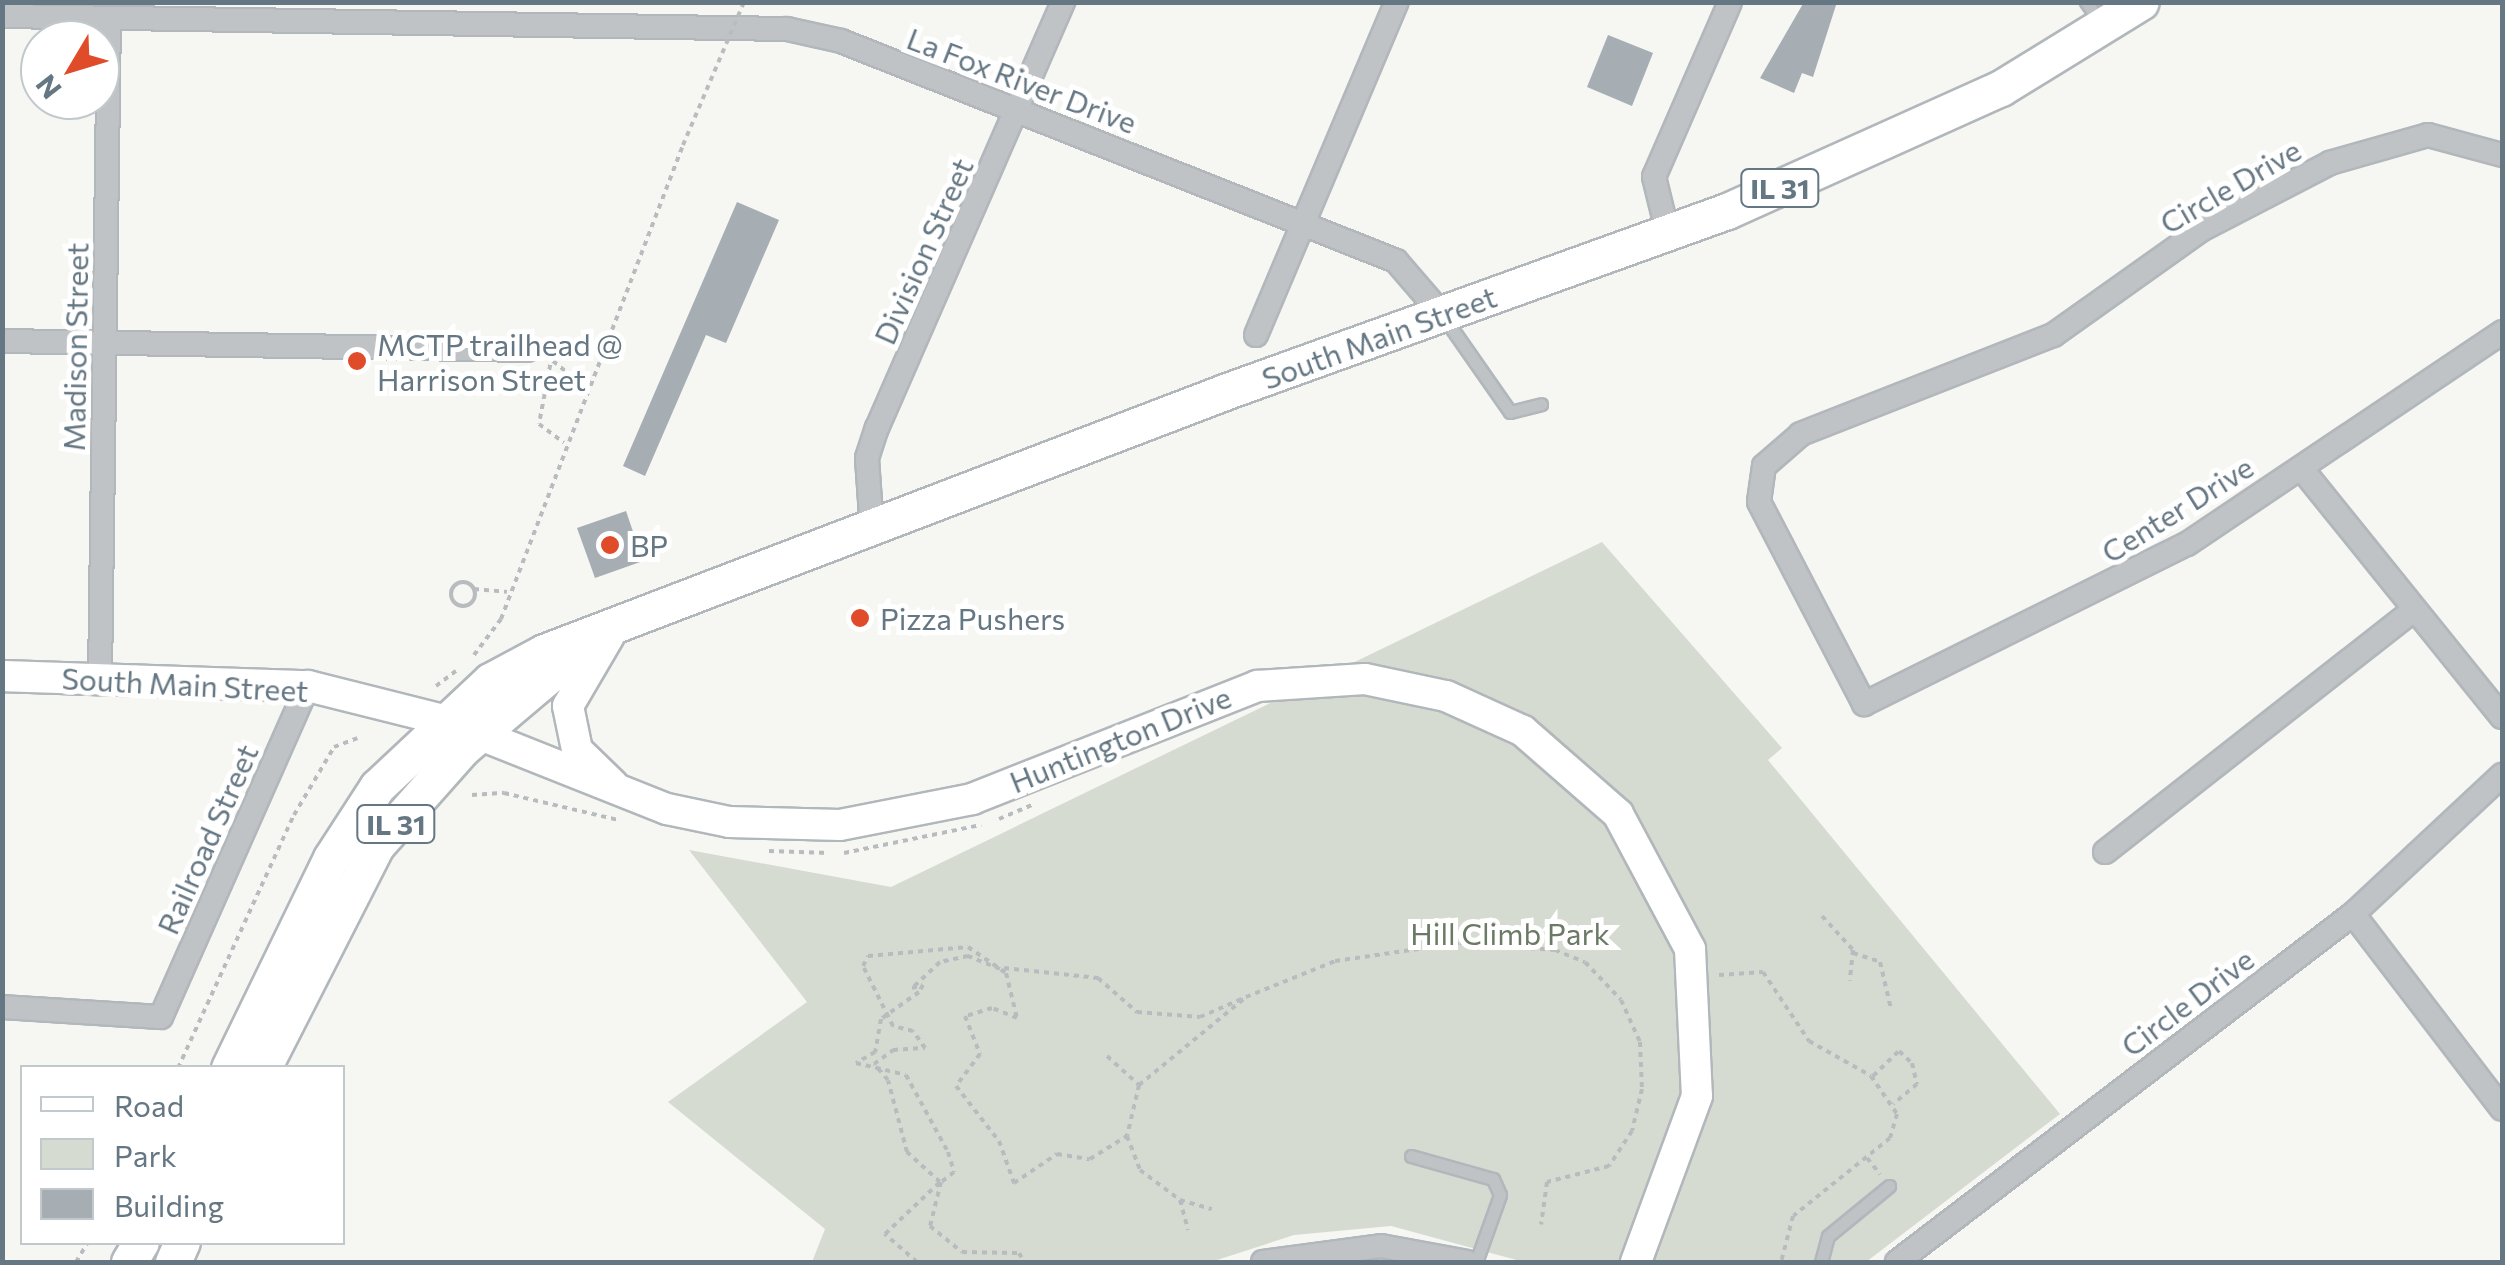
<!DOCTYPE html>
<style>
body{margin:0}
#map{position:relative;width:2505px;height:1265px;overflow:hidden;background:#f6f6f3;font-family:Commissioner,sans-serif}
div>[style]{position:absolute}
[style*='--x']{left:calc(var(--x)*1px);top:calc(var(--y)*1px);width:calc(var(--w)*1px);rotate:calc(var(--a)*1deg)}
.green>*{inset:0;background:#d6dbd2}
.building>*{inset:0;background:#a6aeb4}
.path>*{height:4px;margin-top:-2px;transform-origin:0;background:repeating-linear-gradient(90deg,#b9bcbe 0 5px,transparent 0 10px)}
.path>.ring{margin:-2px;padding:0;box-sizing:content-box;background:none;border:4px solid #b9bcbe;border-radius:50%}
.roads{filter:drop-shadow(2px 0 #b1b7bb) drop-shadow(-2px 0 #b1b7bb) drop-shadow(0 2px #b1b7bb) drop-shadow(0 -2px #b1b7bb)}
.lane>*{height:11px;margin:-5.5px;padding:0 5.5px;transform-origin:5.5px;border-radius:5.5px;background:#bfc3c6}
.street>*{height:22px;margin:-11px;padding:0 11px;transform-origin:11px;border-radius:11px;background:#bfc3c6}
.secondary>*{height:30px;margin:-15px;padding:0 15px;transform-origin:15px;border-radius:15px;background:#fff}
.primary>*{height:35px;margin:-17.5px;padding:0 17.5px;transform-origin:17.5px;border-radius:17.5px;background:#fff}
.path-bridge>*{height:4px;margin-top:-2px;transform-origin:0;background:repeating-linear-gradient(90deg,#b9bcbe 0 5px,transparent 0 10px)}
.dots>*{width:28px;height:28px;translate:-50% -50%;box-sizing:border-box;border:5px solid #fff;border-radius:50%}
span{translate:-50% -50%;white-space:nowrap;text-align:center;line-height:1.15;-webkit-text-stroke:10px #fff;paint-order:stroke}
.shield-label span{padding:2px 8px;background:#fff;border:2px solid;border-radius:8px;-webkit-text-stroke-width:0}
.shield-label{font-size:28px;color:#657783;font-weight:700}
.street-label{font-size:30px;color:#657783}
.poi-label{font-size:30px;color:#657783}
.left{translate:0 -50%;text-align:left}
.park-label{font-size:30px;color:#6a7a64}
.frame{position:absolute;inset:0;border:5px solid #657783;pointer-events:none}
.legend{position:absolute;left:20px;top:1065px;width:325px;height:180px;box-sizing:border-box;background:#fff;border:2px solid #c1c9cd;margin:0;padding:12px 18px;list-style:none;font-size:30px;color:#657783}
.legend li{display:flex;align-items:center;gap:20px;height:50px}
.legend b{width:50px;border:2px solid #c1c9cd}
.north{position:absolute;left:20px;top:20px;width:100px;height:100px;box-sizing:border-box;background:#fff;border:2px solid #c1c9cd;border-radius:50%;rotate:232deg;font-size:28px;font-weight:700;line-height:40px;text-align:center;color:#657783}
.north::after{content:'';display:block;margin:auto;width:35px;height:45px;background:#e04b29;clip-path:polygon(50% 0,100% 100%,50% 72%,0 100%)}
</style>
<div id="map">
<div class="green">
<i style="clip-path:polygon(1602px 542px,1782px 748px,1768px 760px,2060px 1114px,1866px 1262px,1524px 1262px,1391px 1226px,1294px 1235px,1211px 1262px,812px 1262px,825px 1229px,668px 1102px,807px 1002px,689px 850px,891px 887px)"></i>
</div>
<div class="building">
<i style="clip-path:polygon(1804px 2px,1837px 2px,1813px 77px,1802px 73px,1794px 93px,1760px 78px)"></i>
<i style="clip-path:polygon(1608px 35px,1653px 53px,1632px 106px,1587px 87px)"></i>
<i style="clip-path:polygon(737px 202px,779px 220px,726px 343px,706px 335px,645px 476px,623px 466px)"></i>
<i style="clip-path:polygon(626px 511px,643px 561px,595px 578px,577px 528px)"></i>
</div>
<div class="path">
<i style="--x:547;--y:338;--w:10;--a:45"></i>
<i style="--x:554;--y:345;--w:80;--a:100.8"></i>
<i style="--x:539;--y:424;--w:31;--a:37"></i>
<i style="--x:553;--y:361;--w:43;--a:39.3"></i>
<i class="ring" style="left:451px;top:582px;width:20px;height:20px"></i>
<i style="--x:474;--y:589;--w:33;--a:5"></i>
<i style="--x:474;--y:655;--w:45;--a:-53.1"></i>
<i style="--x:501;--y:619;--w:508;--a:-68.99"></i>
<i style="--x:436;--y:686;--w:25;--a:-37"></i>
<i style="--x:472;--y:795;--w:32;--a:-4"></i>
<i style="--x:504;--y:793;--w:117;--a:13.3"></i>
<i style="--x:999;--y:819;--w:36;--a:-23"></i>
<i style="--x:769;--y:851;--w:60;--a:1.9"></i>
<i style="--x:844;--y:853;--w:140;--a:-11.6"></i>
<i style="--x:1822;--y:916;--w:46;--a:47.6"></i>
<i style="--x:1853;--y:950;--w:31;--a:96"></i>
<i style="--x:1853;--y:953;--w:28;--a:18"></i>
<i style="--x:1880;--y:962;--w:48;--a:76.8"></i>
<i style="--x:1004;--y:968;--w:95;--a:6.1"></i>
<i style="--x:1098;--y:978;--w:52;--a:41.1"></i>
<i style="--x:1137;--y:1012;--w:63;--a:4.5"></i>
<i style="--x:1200;--y:1017;--w:50;--a:-23.5"></i>
<i style="--x:1000;--y:969;--w:35;--a:-158"></i>
<i style="--x:968;--y:956;--w:29;--a:168"></i>
<i style="--x:940;--y:962;--w:38;--a:137"></i>
<i style="--x:912;--y:988;--w:11;--a:-15"></i>
<i style="--x:923;--y:985;--w:8;--a:120"></i>
<i style="--x:919;--y:992;--w:47;--a:144.6"></i>
<i style="--x:881;--y:1019;--w:34;--a:100"></i>
<i style="--x:875;--y:1052;--w:22;--a:150"></i>
<i style="--x:856;--y:1063;--w:51;--a:13.5"></i>
<i style="--x:906;--y:1075;--w:88;--a:61.4"></i>
<i style="--x:948;--y:1152;--w:21;--a:73"></i>
<i style="--x:954;--y:1172;--w:16;--a:142"></i>
<i style="--x:941;--y:1182;--w:45;--a:104"></i>
<i style="--x:930;--y:1226;--w:41;--a:39.1"></i>
<i style="--x:962;--y:1252;--w:57;--a:1"></i>
<i style="--x:1019;--y:1253;--w:10;--a:61"></i>
<i style="--x:1719;--y:975;--w:44;--a:-3.9"></i>
<i style="--x:1763;--y:972;--w:83;--a:56.3"></i>
<i style="--x:1809;--y:1041;--w:71;--a:29.4"></i>
<i style="--x:1871;--y:1076;--w:46;--a:55.6"></i>
<i style="--x:1897;--y:1114;--w:25;--a:106"></i>
<i style="--x:1890;--y:1138;--w:124;--a:141.2"></i>
<i style="--x:1793;--y:1216;--w:48;--a:104.6"></i>
<i style="--x:1107;--y:1056;--w:43;--a:42.2"></i>
<i style="--x:1139;--y:1085;--w:52;--a:103.2"></i>
<i style="--x:1127;--y:1136;--w:36;--a:69"></i>
<i style="--x:1140;--y:1170;--w:50;--a:36.9"></i>
<i style="--x:1180;--y:1200;--w:31;--a:75"></i>
<i style="--x:178;--y:1068;--w:278;--a:-65.4"></i>
<i style="--x:294;--y:815;--w:79;--a:-59.5"></i>
<i style="--x:334;--y:747;--w:25;--a:-21"></i>
<i style="--x:1873;--y:1076;--w:36;--a:-44"></i>
<i style="--x:1899;--y:1051;--w:18;--a:43"></i>
<i style="--x:1912;--y:1063;--w:22;--a:77"></i>
<i style="--x:1917;--y:1084;--w:31;--a:140"></i>
<i style="--x:1139;--y:1085;--w:139;--a:-39.4"></i>
<i style="--x:1246;--y:997;--w:96;--a:-22"></i>
<i style="--x:1335;--y:961;--w:126;--a:-8.2"></i>
<i style="--x:1460;--y:943;--w:95;--a:4.2"></i>
<i style="--x:1555;--y:950;--w:32;--a:22"></i>
<i style="--x:1585;--y:962;--w:52;--a:46.5"></i>
<i style="--x:1621;--y:1000;--w:46;--a:65.7"></i>
<i style="--x:1640;--y:1042;--w:47;--a:87.6"></i>
<i style="--x:1642;--y:1089;--w:43;--a:103.4"></i>
<i style="--x:1632;--y:1131;--w:42;--a:123.3"></i>
<i style="--x:1609;--y:1166;--w:64;--a:165.5"></i>
<i style="--x:1547;--y:1182;--w:43;--a:97.9"></i>
<i style="--x:1867;--y:1158;--w:21;--a:51"></i>
<i style="--x:1180;--y:1200;--w:33;--a:16"></i>
<i style="--x:76;--y:1262;--w:23;--a:-59"></i>
<i style="--x:917;--y:1262;--w:43;--a:-138.8"></i>
<i style="--x:885;--y:1234;--w:76;--a:-43.4"></i>
<i style="--x:940;--y:1182;--w:45;--a:-137.7"></i>
<i style="--x:907;--y:1152;--w:74;--a:-104.8"></i>
<i style="--x:888;--y:1080;--w:21;--a:-131"></i>
<i style="--x:874;--y:1064;--w:24;--a:-36"></i>
<i style="--x:893;--y:1050;--w:32;--a:-4"></i>
<i style="--x:925;--y:1048;--w:21;--a:-125"></i>
<i style="--x:913;--y:1031;--w:21;--a:-166"></i>
<i style="--x:893;--y:1026;--w:67;--a:-116.6"></i>
<i style="--x:863;--y:966;--w:11;--a:-63"></i>
<i style="--x:868;--y:956;--w:100;--a:-5.1"></i>
<i style="--x:968;--y:947;--w:46;--a:34.4"></i>
<i style="--x:1006;--y:973;--w:46;--a:76.3"></i>
<i style="--x:1017;--y:1018;--w:27;--a:-158"></i>
<i style="--x:992;--y:1008;--w:28;--a:163"></i>
<i style="--x:965;--y:1016;--w:41;--a:68.5"></i>
<i style="--x:980;--y:1054;--w:40;--a:127"></i>
<i style="--x:956;--y:1086;--w:70;--a:52"></i>
<i style="--x:999;--y:1141;--w:45;--a:70.3"></i>
<i style="--x:1014;--y:1183;--w:52;--a:-34"></i>
<i style="--x:1057;--y:1154;--w:33;--a:9"></i>
<i style="--x:1090;--y:1159;--w:44;--a:-31.9"></i>
</div>
<div class="roads">
<div class="lane">
<i style="--x:2086;--y:2;--w:26;--a:54"></i>
<i style="--x:1443;--y:316;--w:117;--a:55.1"></i>
<i style="--x:1510;--y:412;--w:32;--a:-14"></i>
<i style="--x:1411;--y:1156;--w:85;--a:15.7"></i>
<i style="--x:1493;--y:1179;--w:17;--a:66"></i>
<i style="--x:1500;--y:1195;--w:71;--a:109.7"></i>
<i style="--x:1821;--y:1262;--w:27;--a:-75"></i>
<i style="--x:1828;--y:1236;--w:79;--a:-39.3"></i>
</div>
<div class="street">
<i style="--x:2;--y:16;--w:785;--a:0.95"></i>
<i style="--x:787;--y:29;--w:55;--a:12.5"></i>
<i style="--x:841;--y:41;--w:597;--a:21.62"></i>
<i style="--x:1396;--y:261;--w:67;--a:49.2"></i>
<i style="--x:2502;--y:155;--w:77;--a:-164.9"></i>
<i style="--x:2428;--y:135;--w:102;--a:164.1"></i>
<i style="--x:2330;--y:163;--w:145;--a:152.6"></i>
<i style="--x:2201;--y:230;--w:181;--a:144.6"></i>
<i style="--x:2053;--y:335;--w:271;--a:158.6"></i>
<i style="--x:1801;--y:434;--w:49;--a:139.1"></i>
<i style="--x:1764;--y:466;--w:36;--a:98"></i>
<i style="--x:1759;--y:502;--w:228;--a:62.5"></i>
<i style="--x:1864;--y:704;--w:360;--a:-26.4"></i>
<i style="--x:2187;--y:544;--w:380;--a:-33.9"></i>
<i style="--x:1668;--y:234;--w:59;--a:-103.8"></i>
<i style="--x:1654;--y:177;--w:191;--a:-66.5"></i>
<i style="--x:1256;--y:335;--w:362;--a:-67.1"></i>
<i style="--x:2;--y:341;--w:525;--a:0.98"></i>
<i style="--x:2301;--y:468;--w:320;--a:51.1"></i>
<i style="--x:872;--y:530;--w:72;--a:-94"></i>
<i style="--x:867;--y:458;--w:32;--a:-72"></i>
<i style="--x:877;--y:428;--w:465;--a:-66.4"></i>
<i style="--x:100;--y:678;--w:660;--a:-89.22"></i>
<i style="--x:2105;--y:852;--w:392;--a:-38.1"></i>
<i style="--x:2353;--y:914;--w:245;--a:52.6"></i>
<i style="--x:2;--y:1007;--w:159;--a:3.6"></i>
<i style="--x:161;--y:1017;--w:362;--a:-66.1"></i>
<i style="--x:1263;--y:1262;--w:119;--a:-7.7"></i>
<i style="--x:1381;--y:1246;--w:87;--a:10.5"></i>
<i style="--x:1897;--y:1262;--w:574;--a:-37.35"></i>
<i style="--x:2353;--y:914;--w:204;--a:-43"></i>
</div>
<div class="secondary">
<i style="--x:609;--y:636;--w:81;--a:120.4"></i>
<i style="--x:568;--y:706;--w:45;--a:78.4"></i>
<i style="--x:577;--y:750;--w:50;--a:44.2"></i>
<i style="--x:2;--y:676;--w:306;--a:1.9"></i>
<i style="--x:308;--y:686;--w:139;--a:14.1"></i>
<i style="--x:443;--y:720;--w:241;--a:21.7"></i>
<i style="--x:667;--y:809;--w:63;--a:11.8"></i>
<i style="--x:729;--y:822;--w:111;--a:1.5"></i>
<i style="--x:840;--y:825;--w:135;--a:-11.1"></i>
<i style="--x:972;--y:799;--w:307;--a:-21.6"></i>
<i style="--x:1257;--y:686;--w:108;--a:-3.7"></i>
<i style="--x:1365;--y:679;--w:83;--a:11.9"></i>
<i style="--x:1446;--y:696;--w:85;--a:24.4"></i>
<i style="--x:1523;--y:731;--w:126;--a:41.1"></i>
<i style="--x:1618;--y:814;--w:153;--a:61.9"></i>
<i style="--x:1690;--y:949;--w:147;--a:87.3"></i>
<i style="--x:1697;--y:1096;--w:177;--a:110.2"></i>
</div>
<div class="primary">
<i style="--x:229;--y:1068;--w:233;--a:-64.1"></i>
<i style="--x:331;--y:858;--w:85;--a:-57.1"></i>
<i style="--x:377;--y:787;--w:155;--a:-43.2"></i>
<i style="--x:490;--y:681;--w:61;--a:-28.2"></i>
<i style="--x:544;--y:652;--w:731;--a:-20.91"></i>
<i style="--x:1227;--y:391;--w:531;--a:-19.8"></i>
<i style="--x:1727;--y:211;--w:300;--a:-24.2"></i>
<i style="--x:2001;--y:88;--w:164;--a:-31.6"></i>
<i style="--x:263;--y:1068;--w:249;--a:-63"></i>
<i style="--x:376;--y:846;--w:131;--a:-48.4"></i>
<i style="--x:463;--y:748;--w:169;--a:-40.2"></i>
<i style="--x:129;--y:1262;--w:23;--a:-59"></i>
<i style="--x:173;--y:1262;--w:22;--a:-66"></i>
</div>
</div>
<div class="path-bridge">
<i style="--x:683;--y:145;--w:155;--a:-66.9"></i>
</div>
<div class="dots">
<i style="left:357px;top:361px;background:#e04b29"></i>
<i style="left:610px;top:545px;background:#e04b29"></i>
<i style="left:860px;top:618px;background:#e04b29"></i>
</div>
<div class="shield-label">
<span style="left:1780px;top:188px">IL 31</span>
<span style="left:396px;top:824px">IL 31</span>
</div>
<div class="street-label">
<span style="left:1022px;top:80px;rotate:21deg">La Fox River Drive</span>
<span style="left:2230px;top:186px;rotate:-30deg">Circle Drive</span>
<span style="left:923px;top:251px;rotate:-66deg">Division Street</span>
<span style="left:1379px;top:337px;rotate:-20deg">South Main Street</span>
<span style="left:75px;top:347px;rotate:-89deg">Madison Street</span>
<span style="left:2177px;top:509px;rotate:-32deg">Center Drive</span>
<span style="left:185px;top:684px;rotate:3deg">South Main Street</span>
<span style="left:1120px;top:739px;rotate:-22deg">Huntington Drive</span>
<span style="left:207px;top:839px;rotate:-66deg">Railroad Street</span>
<span style="left:2187px;top:1002px;rotate:-37deg">Circle Drive</span>
</div>
<div class="poi-label">
<span class="left" style="left:377px;top:361px">MCTP trailhead @<br>Harrison Street</span>
<span class="left" style="left:630px;top:545px">BP</span>
<span class="left" style="left:880px;top:618px">Pizza Pushers</span>
</div>
<div class="park-label">
<span style="left:1510px;top:933px">Hill Climb Park</span>
</div>
<div class="frame"></div>
<ul class="legend">
<li><b style="height:12px;background:#fff"></b>Road</li>
<li><b style="height:28px;background:#d6dbd2"></b>Park</li>
<li><b style="height:28px;background:#a6aeb4"></b>Building</li>
</ul>
<div class="north">N</div>
</div>
